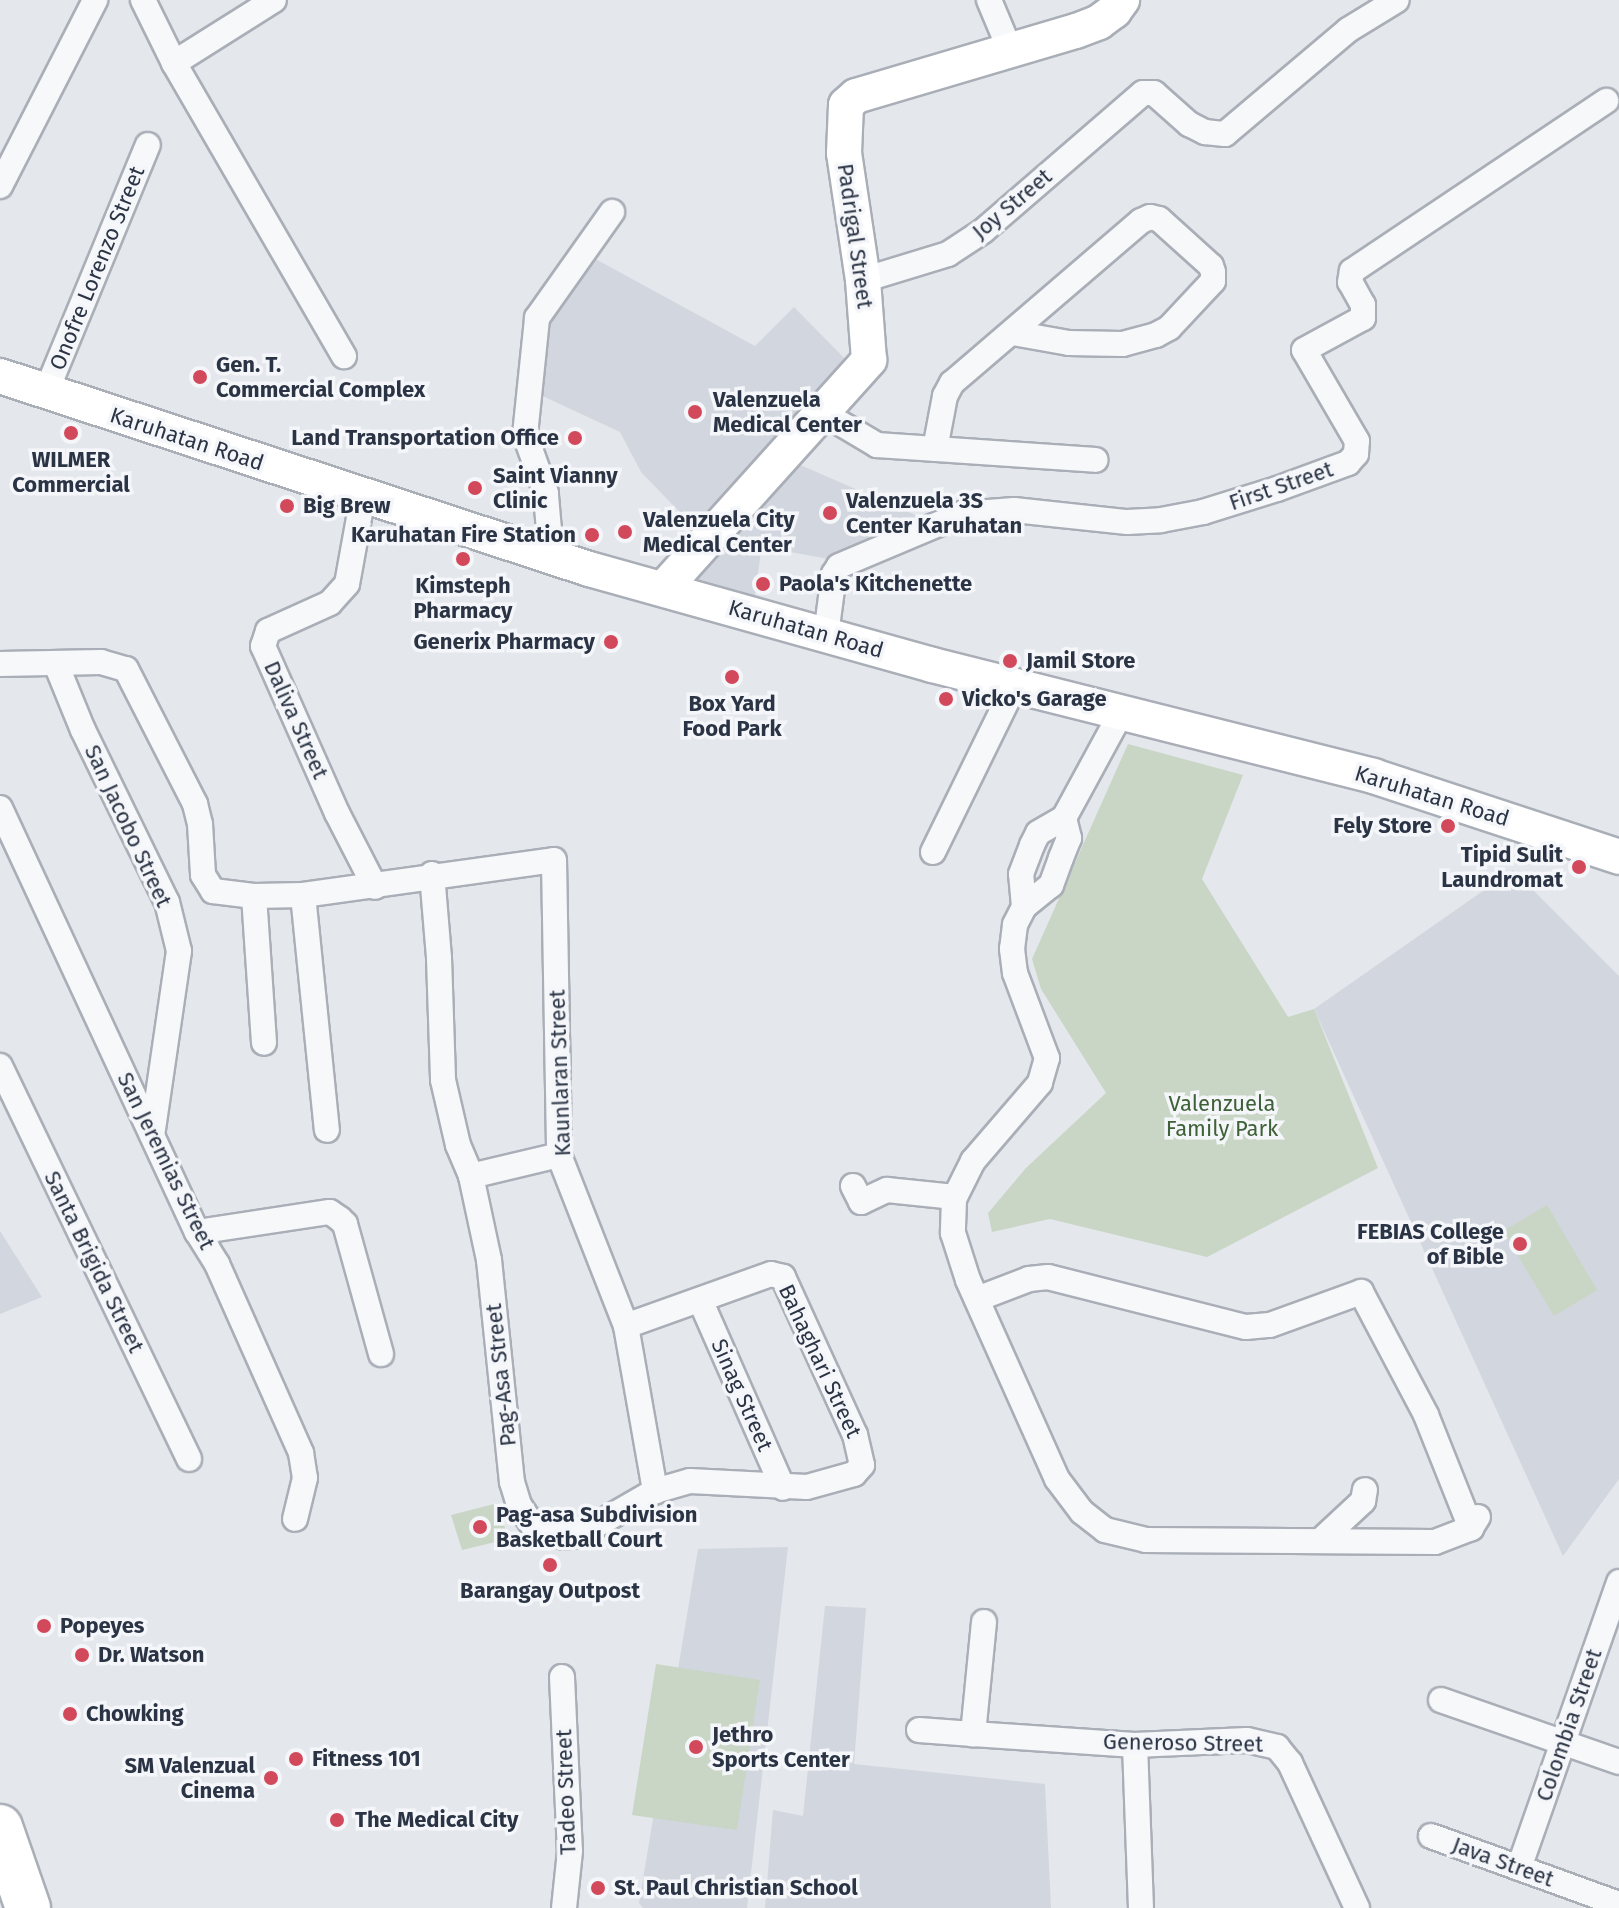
<!DOCTYPE html>
<style>
body{margin:0}
#map{position:relative;width:1619px;height:1908px;overflow:hidden;background:#e4e7ec;font-family:"Fira Sans",sans-serif}
div>[style]{position:absolute}
[style*='--x']{left:calc(var(--x)*1px);top:calc(var(--y)*1px);width:calc(var(--w)*1px);rotate:calc(var(--a)*1deg)}
.built>*{inset:0;background:#d2d6de}
.green>*{inset:0;background:#c9d6c5}
.roads{filter:drop-shadow(2px 0 #a9aeb7) drop-shadow(-2px 0 #a9aeb7) drop-shadow(0 2px #a9aeb7) drop-shadow(0 -2px #a9aeb7)}
.street>*{height:24px;margin:-12px;padding:0 12px;transform-origin:12px;border-radius:12px;background:#f7f8fa}
.secondary>*{height:34px;margin:-17px;padding:0 17px;transform-origin:17px;border-radius:17px;background:#fff}
.highway>*{height:44px;margin:-22px;padding:0 22px;transform-origin:22px;border-radius:22px;background:#fff}
.dots>*{width:22px;height:22px;translate:-50% -50%;box-sizing:border-box;border:4px solid #f4f6f9;border-radius:50%}
span{translate:-50% -50%;white-space:nowrap;text-align:center;line-height:1.15;-webkit-text-stroke:7px #f4f6f9;paint-order:stroke}
.street-label{font-size:22px;color:#2b3445}
.poi-label{font-size:22px;color:#2b3445;font-weight:700}
.left{translate:0 -50%;text-align:left}
.right{translate:-100% -50%;text-align:right}
.park-label{font-size:22px;color:#3f6138}
</style>
<div id="map">
<div class="built">
<i style="clip-path:polygon(590px 256px,755px 346px,794px 307px,854px 368px,701px 534px,641px 472px,620px 432px,534px 392px,541px 318px)"></i>
<i style="clip-path:polygon(791px 461px,925px 519px,840px 561px,768px 548px,761px 551px,754px 603px,684px 582px)"></i>
<i style="clip-path:polygon(1513px 870px,1619px 976px,1619px 1479px,1563px 1556px,1314px 1009px)"></i>
<i style="clip-path:polygon(0 1231px,42px 1297px,0 1314px)"></i>
<i style="clip-path:polygon(788px 1547px,747px 1908px,643px 1908px,639px 1903px,698px 1549px)"></i>
<i style="clip-path:polygon(825px 1606px,866px 1608px,854px 1764px,1045px 1784px,1051px 1908px,765px 1908px,773px 1810px,803px 1816px)"></i>
</div>
<div class="green">
<i style="clip-path:polygon(1128px 744px,1243px 775px,1202px 879px,1288px 1017px,1314px 1009px,1378px 1168px,1207px 1257px,1050px 1219px,992px 1232px,988px 1213px,1026px 1168px,1106px 1093px,1041px 989px,1032px 959px)"></i>
<i style="clip-path:polygon(1547px 1205px,1597px 1290px,1554px 1316px,1503px 1231px)"></i>
<i style="clip-path:polygon(498px 1503px,508px 1539px,462px 1550px,451px 1515px)"></i>
<i style="clip-path:polygon(656px 1664px,760px 1680px,737px 1830px,632px 1815px)"></i>
</div>
<div class="roads">
<div class="street">
<i style="--x:143;--y:0;--w:70;--a:63.8"></i>
<i style="--x:174;--y:63;--w:339;--a:59.9"></i>
<i style="--x:989;--y:0;--w:54;--a:67.2"></i>
<i style="--x:174;--y:63;--w:118;--a:-32.2"></i>
<i style="--x:0;--y:186;--w:209;--a:-62.9"></i>
<i style="--x:863;--y:280;--w:89;--a:-17"></i>
<i style="--x:948;--y:254;--w:42;--a:-33.3"></i>
<i style="--x:983;--y:231;--w:211;--a:-40.8"></i>
<i style="--x:1143;--y:93;--w:11;--a:0"></i>
<i style="--x:1154;--y:93;--w:47;--a:41.5"></i>
<i style="--x:1189;--y:124;--w:18;--a:27"></i>
<i style="--x:1205;--y:132;--w:20;--a:6"></i>
<i style="--x:1225;--y:134;--w:161;--a:-40.2"></i>
<i style="--x:1348;--y:30;--w:57;--a:-31.5"></i>
<i style="--x:46;--y:392;--w:267;--a:-67.6"></i>
<i style="--x:823;--y:413;--w:63;--a:30.7"></i>
<i style="--x:877;--y:445;--w:219;--a:3.9"></i>
<i style="--x:935;--y:449;--w:54;--a:-79.3"></i>
<i style="--x:945;--y:396;--w:15;--a:-62"></i>
<i style="--x:952;--y:383;--w:249;--a:-40.6"></i>
<i style="--x:1141;--y:221;--w:10;--a:-24"></i>
<i style="--x:1150;--y:217;--w:9;--a:13"></i>
<i style="--x:1159;--y:219;--w:70;--a:42.1"></i>
<i style="--x:1211;--y:266;--w:6;--a:72"></i>
<i style="--x:1213;--y:272;--w:9;--a:90"></i>
<i style="--x:1213;--y:281;--w:64;--a:133.1"></i>
<i style="--x:1169;--y:328;--w:15;--a:152"></i>
<i style="--x:1156;--y:335;--w:35;--a:165"></i>
<i style="--x:1122;--y:344;--w:53;--a:-178.9"></i>
<i style="--x:1069;--y:343;--w:57;--a:-169.9"></i>
<i style="--x:363;--y:496;--w:89;--a:100.3"></i>
<i style="--x:347;--y:584;--w:25;--a:132"></i>
<i style="--x:330;--y:603;--w:68;--a:155.7"></i>
<i style="--x:268;--y:631;--w:16;--a:108"></i>
<i style="--x:263;--y:646;--w:183;--a:66.1"></i>
<i style="--x:337;--y:813;--w:83;--a:62.8"></i>
<i style="--x:543;--y:554;--w:25;--a:-76"></i>
<i style="--x:549;--y:530;--w:37;--a:-95"></i>
<i style="--x:546;--y:493;--w:62;--a:-109.9"></i>
<i style="--x:525;--y:435;--w:118;--a:-84.1"></i>
<i style="--x:537;--y:318;--w:130;--a:-54.7"></i>
<i style="--x:826;--y:635;--w:62;--a:-82.5"></i>
<i style="--x:834;--y:574;--w:9;--a:-58"></i>
<i style="--x:839;--y:566;--w:134;--a:-22.9"></i>
<i style="--x:962;--y:514;--w:52;--a:-4.4"></i>
<i style="--x:1014;--y:510;--w:114;--a:6.1"></i>
<i style="--x:1127;--y:522;--w:34;--a:-3"></i>
<i style="--x:1161;--y:520;--w:43;--a:-10.8"></i>
<i style="--x:1203;--y:512;--w:77;--a:-17.3"></i>
<i style="--x:1277;--y:489;--w:76;--a:-20.1"></i>
<i style="--x:1348;--y:463;--w:12;--a:-48"></i>
<i style="--x:1356;--y:454;--w:13;--a:-86"></i>
<i style="--x:1357;--y:441;--w:105;--a:-120.2"></i>
<i style="--x:1304;--y:350;--w:67;--a:-28.5"></i>
<i style="--x:1363;--y:318;--w:13;--a:-90"></i>
<i style="--x:1363;--y:305;--w:26;--a:-119"></i>
<i style="--x:1350;--y:282;--w:11;--a:-80"></i>
<i style="--x:1352;--y:271;--w:306;--a:-33.8"></i>
<i style="--x:0;--y:664;--w:101;--a:-1.1"></i>
<i style="--x:101;--y:662;--w:26;--a:16"></i>
<i style="--x:126;--y:669;--w:152;--a:62.9"></i>
<i style="--x:195;--y:804;--w:21;--a:76"></i>
<i style="--x:200;--y:824;--w:51;--a:86.6"></i>
<i style="--x:203;--y:875;--w:19;--a:58"></i>
<i style="--x:213;--y:891;--w:41;--a:7"></i>
<i style="--x:254;--y:896;--w:49;--a:-1.2"></i>
<i style="--x:303;--y:895;--w:253;--a:-7.9"></i>
<i style="--x:554;--y:860;--w:295;--a:89"></i>
<i style="--x:559;--y:1155;--w:184;--a:68.6"></i>
<i style="--x:626;--y:1326;--w:168;--a:80"></i>
<i style="--x:56;--y:664;--w:71;--a:67.8"></i>
<i style="--x:83;--y:730;--w:191;--a:64"></i>
<i style="--x:167;--y:902;--w:50;--a:76.2"></i>
<i style="--x:179;--y:951;--w:186;--a:98.3"></i>
<i style="--x:0;--y:808;--w:468;--a:65.1"></i>
<i style="--x:197;--y:1232;--w:38;--a:58"></i>
<i style="--x:217;--y:1264;--w:207;--a:66"></i>
<i style="--x:301;--y:1453;--w:25;--a:81"></i>
<i style="--x:305;--y:1478;--w:42;--a:103.7"></i>
<i style="--x:1064;--y:818;--w:21;--a:76"></i>
<i style="--x:1069;--y:838;--w:22;--a:112"></i>
<i style="--x:1061;--y:858;--w:29;--a:110"></i>
<i style="--x:1051;--y:885;--w:35;--a:141"></i>
<i style="--x:1024;--y:907;--w:20;--a:117"></i>
<i style="--x:1015;--y:925;--w:24;--a:97"></i>
<i style="--x:1012;--y:949;--w:24;--a:83"></i>
<i style="--x:1015;--y:973;--w:91;--a:69.4"></i>
<i style="--x:1047;--y:1058;--w:26;--a:106"></i>
<i style="--x:1040;--y:1083;--w:103;--a:130.7"></i>
<i style="--x:973;--y:1161;--w:42;--a:116.6"></i>
<i style="--x:954;--y:1199;--w:34;--a:92"></i>
<i style="--x:953;--y:1233;--w:49;--a:72.3"></i>
<i style="--x:968;--y:1280;--w:218;--a:65.9"></i>
<i style="--x:1057;--y:1479;--w:41;--a:52.9"></i>
<i style="--x:1082;--y:1512;--w:29;--a:38"></i>
<i style="--x:1105;--y:1530;--w:42;--a:13.7"></i>
<i style="--x:1146;--y:1540;--w:289;--a:0.4"></i>
<i style="--x:1435;--y:1542;--w:39;--a:-21"></i>
<i style="--x:1471;--y:1528;--w:13;--a:-58"></i>
<i style="--x:933;--y:852;--w:184;--a:-63.9"></i>
<i style="--x:432;--y:874;--w:84;--a:85.2"></i>
<i style="--x:439;--y:958;--w:122;--a:88.1"></i>
<i style="--x:443;--y:1080;--w:67;--a:77"></i>
<i style="--x:458;--y:1145;--w:34;--a:67"></i>
<i style="--x:471;--y:1176;--w:86;--a:77.9"></i>
<i style="--x:489;--y:1260;--w:223;--a:84.1"></i>
<i style="--x:512;--y:1482;--w:24;--a:73"></i>
<i style="--x:519;--y:1505;--w:22;--a:56"></i>
<i style="--x:531;--y:1523;--w:36;--a:23"></i>
<i style="--x:564;--y:1537;--w:15;--a:-8"></i>
<i style="--x:579;--y:1535;--w:88;--a:-30.1"></i>
<i style="--x:655;--y:1491;--w:36;--a:-16"></i>
<i style="--x:690;--y:1481;--w:117;--a:2.9"></i>
<i style="--x:807;--y:1487;--w:49;--a:-15.5"></i>
<i style="--x:854;--y:1474;--w:12;--a:-48"></i>
<i style="--x:862;--y:1465;--w:31;--a:-103"></i>
<i style="--x:855;--y:1435;--w:174;--a:-114.5"></i>
<i style="--x:783;--y:1277;--w:12;--a:-166"></i>
<i style="--x:771;--y:1274;--w:154;--a:160.3"></i>
<i style="--x:303;--y:895;--w:236;--a:84.2"></i>
<i style="--x:254;--y:896;--w:147;--a:86.1"></i>
<i style="--x:1024;--y:907;--w:33;--a:-95"></i>
<i style="--x:1021;--y:874;--w:31;--a:-69"></i>
<i style="--x:1032;--y:845;--w:13;--a:-63"></i>
<i style="--x:1038;--y:833;--w:30;--a:-30"></i>
<i style="--x:1064;--y:818;--w:119;--a:-61.5"></i>
<i style="--x:0;--y:1066;--w:436;--a:64.3"></i>
<i style="--x:471;--y:1176;--w:90;--a:-13.4"></i>
<i style="--x:853;--y:1186;--w:18;--a:63"></i>
<i style="--x:861;--y:1202;--w:29;--a:-25"></i>
<i style="--x:887;--y:1190;--w:68;--a:5.9"></i>
<i style="--x:197;--y:1232;--w:134;--a:-8.6"></i>
<i style="--x:330;--y:1212;--w:12;--a:35"></i>
<i style="--x:340;--y:1219;--w:7;--a:45"></i>
<i style="--x:345;--y:1224;--w:135;--a:74.5"></i>
<i style="--x:977;--y:1299;--w:56;--a:-21"></i>
<i style="--x:1029;--y:1279;--w:19;--a:-6"></i>
<i style="--x:1048;--y:1277;--w:204;--a:14.2"></i>
<i style="--x:1246;--y:1327;--w:24;--a:-5"></i>
<i style="--x:1270;--y:1325;--w:97;--a:-19.9"></i>
<i style="--x:1361;--y:1292;--w:139;--a:62.1"></i>
<i style="--x:1426;--y:1415;--w:122;--a:68.3"></i>
<i style="--x:701;--y:1302;--w:203;--a:66.2"></i>
<i style="--x:1320;--y:1541;--w:59;--a:-42.9"></i>
<i style="--x:1363;--y:1501;--w:11;--a:-80"></i>
<i style="--x:984;--y:1622;--w:113;--a:95.6"></i>
<i style="--x:973;--y:1734;--w:162;--a:3.9"></i>
<i style="--x:1135;--y:1745;--w:112;--a:-2.6"></i>
<i style="--x:1247;--y:1740;--w:31;--a:13"></i>
<i style="--x:1277;--y:1747;--w:21;--a:51"></i>
<i style="--x:1290;--y:1763;--w:160;--a:65.2"></i>
<i style="--x:562;--y:1677;--w:174;--a:87.4"></i>
<i style="--x:570;--y:1851;--w:57;--a:96"></i>
<i style="--x:1441;--y:1700;--w:188;--a:19.2"></i>
<i style="--x:919;--y:1730;--w:54;--a:4.2"></i>
<i style="--x:1135;--y:1745;--w:163;--a:87.9"></i>
<i style="--x:1431;--y:1836;--w:200;--a:19.9"></i>
<i style="--x:1519;--y:1868;--w:303;--a:-70.7"></i>
</div>
<div class="secondary">
<i style="--x:0;--y:376;--w:620;--a:18.14"></i>
<i style="--x:589;--y:569;--w:356;--a:15.6"></i>
<i style="--x:932;--y:665;--w:455;--a:14.1"></i>
<i style="--x:1373;--y:776;--w:259;--a:18.2"></i>
<i style="--x:664;--y:588;--w:307;--a:-48"></i>
<i style="--x:869;--y:360;--w:80;--a:-94.3"></i>
<i style="--x:863;--y:280;--w:128;--a:-98.5"></i>
<i style="--x:844;--y:153;--w:48;--a:-87.6"></i>
<i style="--x:846;--y:105;--w:13;--a:-42"></i>
<i style="--x:856;--y:96;--w:229;--a:-16.5"></i>
<i style="--x:1076;--y:31;--w:25;--a:-21"></i>
<i style="--x:1099;--y:22;--w:19;--a:-36"></i>
<i style="--x:1114;--y:11;--w:14;--a:-54"></i>
</div>
<div class="highway">
<i style="--x:0;--y:1827;--w:86;--a:70.9"></i>
</div>
</div>
<div class="dots">
<i style="left:200px;top:377px;background:#d1495b"></i>
<i style="left:695px;top:412px;background:#d1495b"></i>
<i style="left:71px;top:433px;background:#d1495b"></i>
<i style="left:575px;top:438px;background:#d1495b"></i>
<i style="left:475px;top:488px;background:#d1495b"></i>
<i style="left:287px;top:506px;background:#d1495b"></i>
<i style="left:830px;top:513px;background:#d1495b"></i>
<i style="left:625px;top:532px;background:#d1495b"></i>
<i style="left:592px;top:535px;background:#d1495b"></i>
<i style="left:463px;top:559px;background:#d1495b"></i>
<i style="left:763px;top:584px;background:#d1495b"></i>
<i style="left:611px;top:642px;background:#d1495b"></i>
<i style="left:1010px;top:661px;background:#d1495b"></i>
<i style="left:732px;top:677px;background:#d1495b"></i>
<i style="left:946px;top:699px;background:#d1495b"></i>
<i style="left:1448px;top:826px;background:#d1495b"></i>
<i style="left:1579px;top:867px;background:#d1495b"></i>
<i style="left:1520px;top:1244px;background:#d1495b"></i>
<i style="left:480px;top:1527px;background:#d1495b"></i>
<i style="left:550px;top:1565px;background:#d1495b"></i>
<i style="left:44px;top:1626px;background:#d1495b"></i>
<i style="left:82px;top:1655px;background:#d1495b"></i>
<i style="left:70px;top:1714px;background:#d1495b"></i>
<i style="left:696px;top:1747px;background:#d1495b"></i>
<i style="left:296px;top:1759px;background:#d1495b"></i>
<i style="left:271px;top:1778px;background:#d1495b"></i>
<i style="left:337px;top:1820px;background:#d1495b"></i>
<i style="left:598px;top:1888px;background:#d1495b"></i>
</div>
<div class="street-label">
<span style="left:1012px;top:204px;rotate:-40deg">Joy Street</span>
<span style="left:855px;top:236px;rotate:82deg">Padrigal Street</span>
<span style="left:97px;top:268px;rotate:-68deg">Onofre Lorenzo Street</span>
<span style="left:187px;top:439px;rotate:18deg">Karuhatan Road</span>
<span style="left:1281px;top:486px;rotate:-19deg">First Street</span>
<span style="left:806px;top:629px;rotate:16deg">Karuhatan Road</span>
<span style="left:296px;top:720px;rotate:66deg">Daliva Street</span>
<span style="left:1432px;top:796px;rotate:17deg">Karuhatan Road</span>
<span style="left:128px;top:826px;rotate:65deg">San Jacobo Street</span>
<span style="left:560px;top:1073px;rotate:-92deg">Kaunlaran Street</span>
<span style="left:166px;top:1161px;rotate:64deg">San Jeremias Street</span>
<span style="left:94px;top:1262px;rotate:64deg">Santa Brigida Street</span>
<span style="left:820px;top:1361px;rotate:65deg">Bahaghari Street</span>
<span style="left:501px;top:1375px;rotate:-96deg">Pag-Asa Street</span>
<span style="left:742px;top:1395px;rotate:66deg">Sinag Street</span>
<span style="left:1569px;top:1725px;rotate:-71deg">Colombia Street</span>
<span style="left:1183px;top:1743px;rotate:1deg">Generoso Street</span>
<span style="left:566px;top:1792px;rotate:-92deg">Tadeo Street</span>
<span style="left:1503px;top:1862px;rotate:20deg">Java Street</span>
</div>
<div class="poi-label">
<span class="left" style="left:216px;top:377px">Gen. T.<br>Commercial Complex</span>
<span class="left" style="left:713px;top:412px">Valenzuela<br>Medical Center</span>
<span class="right" style="left:559px;top:438px">Land Transportation Office</span>
<span style="left:71px;top:472px">WILMER<br>Commercial</span>
<span class="left" style="left:493px;top:488px">Saint Vianny<br>Clinic</span>
<span class="left" style="left:846px;top:513px">Valenzuela 3S<br>Center Karuhatan</span>
<span class="left" style="left:303px;top:506px">Big Brew</span>
<span class="left" style="left:643px;top:532px">Valenzuela City<br>Medical Center</span>
<span class="right" style="left:576px;top:535px">Karuhatan Fire Station</span>
<span class="left" style="left:779px;top:584px">Paola's Kitchenette</span>
<span style="left:463px;top:598px">Kimsteph<br>Pharmacy</span>
<span class="right" style="left:595px;top:642px">Generix Pharmacy</span>
<span class="left" style="left:1026px;top:661px">Jamil Store</span>
<span class="left" style="left:962px;top:699px">Vicko's Garage</span>
<span style="left:732px;top:716px">Box Yard<br>Food Park</span>
<span class="right" style="left:1432px;top:826px">Fely Store</span>
<span class="right" style="left:1563px;top:867px">Tipid Sulit<br>Laundromat</span>
<span class="right" style="left:1504px;top:1244px">FEBIAS College<br>of Bible</span>
<span class="left" style="left:496px;top:1527px">Pag-asa Subdivision<br>Basketball Court</span>
<span style="left:550px;top:1591px">Barangay Outpost</span>
<span class="left" style="left:60px;top:1626px">Popeyes</span>
<span class="left" style="left:98px;top:1655px">Dr. Watson</span>
<span class="left" style="left:86px;top:1714px">Chowking</span>
<span class="left" style="left:712px;top:1747px">Jethro<br>Sports Center</span>
<span class="left" style="left:312px;top:1759px">Fitness 101</span>
<span class="right" style="left:255px;top:1778px">SM Valenzual<br>Cinema</span>
<span class="left" style="left:355px;top:1820px">The Medical City</span>
<span class="left" style="left:614px;top:1888px">St. Paul Christian School</span>
</div>
<div class="park-label">
<span style="left:1222px;top:1116px">Valenzuela<br>Family Park</span>
</div>
</div>
